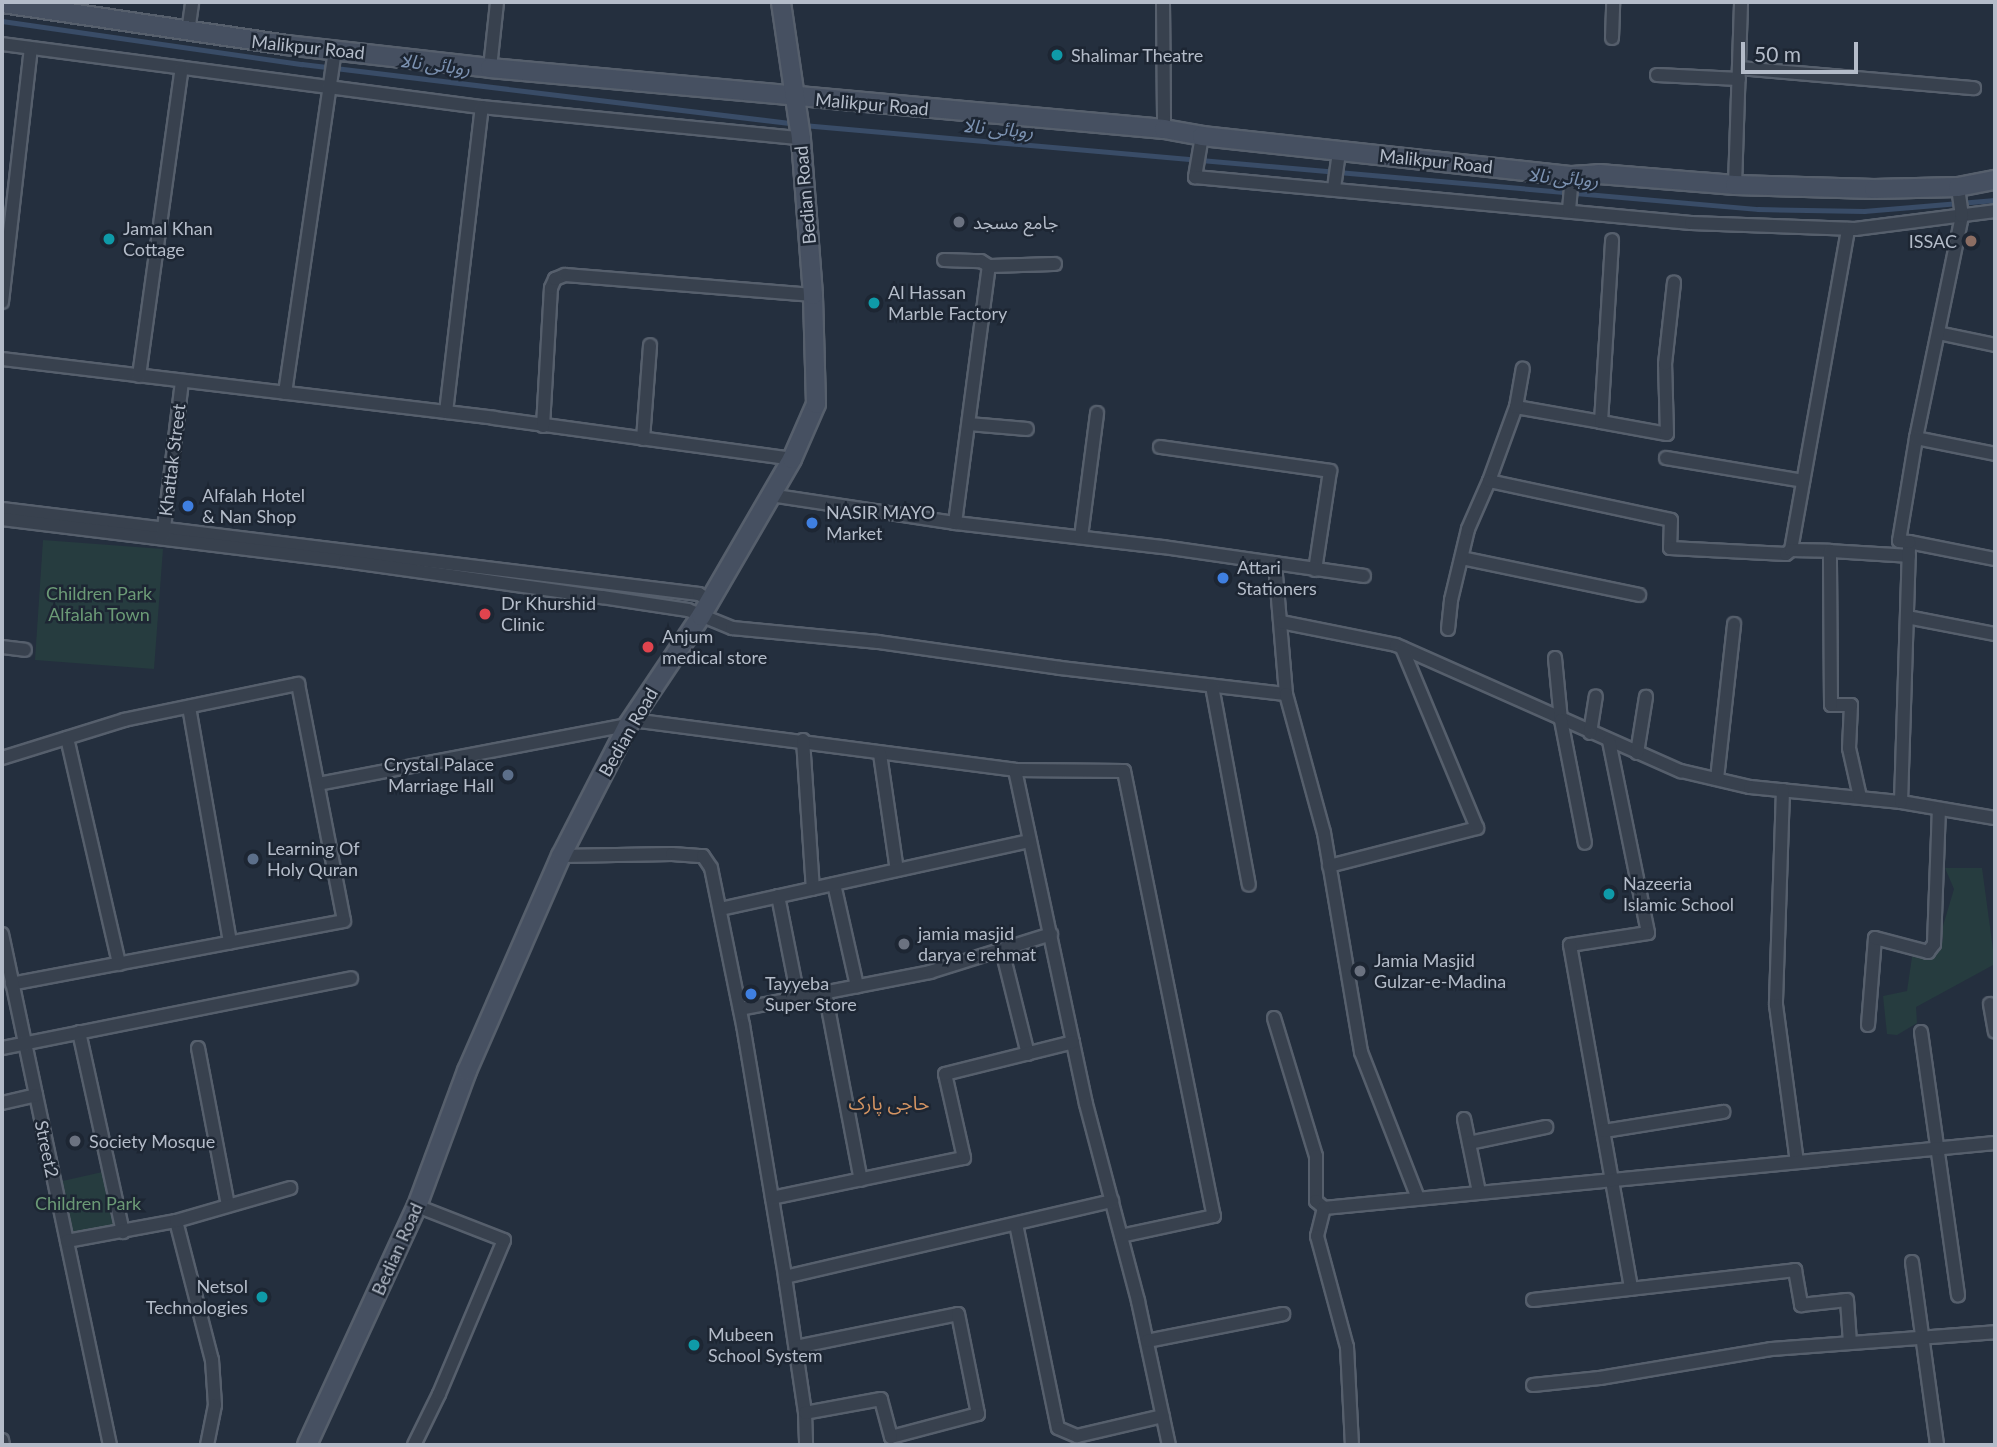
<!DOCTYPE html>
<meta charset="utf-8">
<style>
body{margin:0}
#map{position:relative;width:1997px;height:1447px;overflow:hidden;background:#242f3e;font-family:Lato,"Noto Sans Arabic",sans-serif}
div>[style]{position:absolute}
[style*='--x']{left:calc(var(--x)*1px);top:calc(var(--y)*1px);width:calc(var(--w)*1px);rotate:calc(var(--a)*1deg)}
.green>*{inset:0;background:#263c3f}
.stream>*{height:4.5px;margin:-2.25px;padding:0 2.25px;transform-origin:2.25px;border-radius:2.25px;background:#394c67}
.roads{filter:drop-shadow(2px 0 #565f6c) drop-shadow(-2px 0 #565f6c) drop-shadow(0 2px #565f6c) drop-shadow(0 -2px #565f6c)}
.street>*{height:12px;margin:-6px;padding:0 6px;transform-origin:6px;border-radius:6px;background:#38414e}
.secondary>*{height:18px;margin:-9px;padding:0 9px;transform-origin:9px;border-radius:9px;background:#465061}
.dots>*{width:19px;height:19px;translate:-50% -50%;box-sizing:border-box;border:4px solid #1d2633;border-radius:50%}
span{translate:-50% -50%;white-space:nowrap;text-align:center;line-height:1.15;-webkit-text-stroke:5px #1d2633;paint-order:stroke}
.street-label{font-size:18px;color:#b4bcc9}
.poi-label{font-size:18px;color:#b4bcc9}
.left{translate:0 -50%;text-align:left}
.right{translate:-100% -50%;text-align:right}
.park-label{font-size:18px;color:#6b9a76}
.water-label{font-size:19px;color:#7c92b1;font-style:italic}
.neighbourhood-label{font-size:19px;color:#d59563}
.frame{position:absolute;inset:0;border:4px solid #b4bcc9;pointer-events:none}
.scale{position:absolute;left:1741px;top:42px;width:117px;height:32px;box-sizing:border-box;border:4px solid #b4bcc9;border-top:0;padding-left:9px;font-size:21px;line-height:24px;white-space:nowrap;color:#b4bcc9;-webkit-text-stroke:5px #1d2633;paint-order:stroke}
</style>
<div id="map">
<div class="green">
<i style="clip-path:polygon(43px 540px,163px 549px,154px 669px,35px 660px)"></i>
<i style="clip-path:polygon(1945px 868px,1982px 868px,1995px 964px,1916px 1007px,1917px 1023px,1897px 1035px,1887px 1034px,1883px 996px,1907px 991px,1912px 957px,1930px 958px,1943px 940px,1942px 929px,1954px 889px)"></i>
<i style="clip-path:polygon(107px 1171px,118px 1224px,71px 1233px,58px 1182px)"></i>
</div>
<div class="stream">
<i style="--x:2;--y:21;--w:303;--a:8.2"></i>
<i style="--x:302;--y:64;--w:497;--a:6.9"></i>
<i style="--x:803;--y:125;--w:959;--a:5.03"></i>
<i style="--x:1758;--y:209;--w:106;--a:1.1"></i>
<i style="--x:1864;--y:211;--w:131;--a:-4.8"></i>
</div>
<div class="roads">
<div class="street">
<i style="--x:1163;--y:2;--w:127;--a:89.5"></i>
<i style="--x:188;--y:32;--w:30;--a:-82"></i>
<i style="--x:1612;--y:38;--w:36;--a:-88"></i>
<i style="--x:2;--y:44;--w:484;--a:7.5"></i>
<i style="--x:482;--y:107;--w:321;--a:5.6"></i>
<i style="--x:490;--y:68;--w:66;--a:-83.9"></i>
<i style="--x:1739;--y:68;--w:236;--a:4.9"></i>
<i style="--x:1657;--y:75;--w:82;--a:2.8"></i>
<i style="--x:1202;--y:136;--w:42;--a:99.7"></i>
<i style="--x:1195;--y:177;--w:498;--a:5.3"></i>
<i style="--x:1691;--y:223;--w:164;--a:2.1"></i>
<i style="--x:1855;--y:229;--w:141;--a:-7.3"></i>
<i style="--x:1735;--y:185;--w:183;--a:-88.1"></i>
<i style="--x:1334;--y:188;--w:37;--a:-82"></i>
<i style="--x:1569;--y:210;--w:34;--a:-85"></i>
<i style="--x:944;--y:260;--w:37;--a:2"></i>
<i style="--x:981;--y:261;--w:9;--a:32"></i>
<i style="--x:2;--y:302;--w:255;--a:-83.5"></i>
<i style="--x:1938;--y:333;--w:58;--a:11.9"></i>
<i style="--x:2;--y:359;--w:496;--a:6.8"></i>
<i style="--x:494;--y:418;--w:301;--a:7.8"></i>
<i style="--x:139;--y:376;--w:311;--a:-82.1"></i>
<i style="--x:285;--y:393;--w:348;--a:-81.7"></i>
<i style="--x:1516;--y:407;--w:86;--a:10"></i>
<i style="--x:1601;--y:422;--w:182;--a:-86.5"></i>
<i style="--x:446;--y:412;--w:307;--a:-83.3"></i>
<i style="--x:1601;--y:422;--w:67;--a:10.3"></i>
<i style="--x:1667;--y:434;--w:70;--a:-91.6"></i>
<i style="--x:1665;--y:364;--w:82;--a:-83.7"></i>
<i style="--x:969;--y:424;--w:58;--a:4.9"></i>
<i style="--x:543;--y:426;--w:138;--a:-86.7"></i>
<i style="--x:551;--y:288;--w:10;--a:-66"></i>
<i style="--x:555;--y:279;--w:11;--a:-22"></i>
<i style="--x:565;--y:275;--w:249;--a:4.6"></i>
<i style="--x:1916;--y:438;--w:227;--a:-78.3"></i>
<i style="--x:1962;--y:216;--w:29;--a:-98"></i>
<i style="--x:643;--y:439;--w:94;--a:-85.7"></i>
<i style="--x:1160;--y:447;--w:172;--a:8"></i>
<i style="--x:1330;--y:471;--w:100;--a:98.6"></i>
<i style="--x:1666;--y:458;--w:139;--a:9.5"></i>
<i style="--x:1489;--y:481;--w:79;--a:-70"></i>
<i style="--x:1516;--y:407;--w:39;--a:-80"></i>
<i style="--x:770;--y:495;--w:187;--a:8.6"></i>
<i style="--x:955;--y:523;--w:209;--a:6.6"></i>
<i style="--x:1163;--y:547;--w:203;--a:8.2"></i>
<i style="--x:2;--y:509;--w:702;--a:6.95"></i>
<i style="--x:699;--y:594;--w:13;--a:32"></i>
<i style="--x:2;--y:519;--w:346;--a:7"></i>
<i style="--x:345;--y:561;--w:260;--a:8"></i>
<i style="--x:602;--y:597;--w:87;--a:8.6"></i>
<i style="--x:688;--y:610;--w:48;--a:22.2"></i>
<i style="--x:732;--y:628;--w:147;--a:5.5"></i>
<i style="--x:878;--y:642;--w:184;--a:8.1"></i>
<i style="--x:1060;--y:668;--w:227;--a:6.6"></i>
<i style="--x:955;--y:523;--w:259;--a:-82.5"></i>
<i style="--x:989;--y:266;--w:66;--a:-1.7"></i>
<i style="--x:163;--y:536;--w:156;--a:-83"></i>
<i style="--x:1081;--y:537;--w:125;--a:-82.6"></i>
<i style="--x:1909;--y:542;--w:88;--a:11.2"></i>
<i style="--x:1791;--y:550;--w:326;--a:-79.9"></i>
<i style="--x:1462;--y:558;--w:181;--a:11.8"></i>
<i style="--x:1275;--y:563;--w:131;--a:85.2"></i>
<i style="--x:1286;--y:694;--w:144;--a:74.7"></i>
<i style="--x:1324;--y:833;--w:222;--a:80.4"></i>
<i style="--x:1361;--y:1052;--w:157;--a:68.7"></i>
<i style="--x:1907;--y:617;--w:90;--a:10.9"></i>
<i style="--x:1281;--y:622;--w:117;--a:11.3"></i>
<i style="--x:1396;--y:645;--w:312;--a:23.9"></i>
<i style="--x:1681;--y:771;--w:71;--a:13.1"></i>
<i style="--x:1750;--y:787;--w:152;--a:5.7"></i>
<i style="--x:1901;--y:802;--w:95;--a:9.7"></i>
<i style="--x:1448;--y:629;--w:29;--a:-84"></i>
<i style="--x:1451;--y:600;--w:73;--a:-76.5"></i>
<i style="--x:1468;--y:529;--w:52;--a:-66.4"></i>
<i style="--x:1489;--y:481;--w:186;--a:12.1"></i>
<i style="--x:1671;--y:520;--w:28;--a:92"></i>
<i style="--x:1670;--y:548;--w:116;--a:3"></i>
<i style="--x:1786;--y:554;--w:6;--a:-39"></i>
<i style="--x:1791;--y:550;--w:39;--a:1"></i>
<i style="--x:2;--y:647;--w:23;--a:7"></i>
<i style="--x:1555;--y:658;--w:62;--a:84.5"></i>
<i style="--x:1561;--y:720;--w:125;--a:79"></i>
<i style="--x:1212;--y:686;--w:202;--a:79.5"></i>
<i style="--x:189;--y:707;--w:239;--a:80.1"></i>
<i style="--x:632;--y:720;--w:386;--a:7.4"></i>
<i style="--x:1015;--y:770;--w:109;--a:0.5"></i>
<i style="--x:1124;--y:771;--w:454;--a:78.6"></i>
<i style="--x:1214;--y:1216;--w:95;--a:167.9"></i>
<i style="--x:1590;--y:733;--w:37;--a:-81"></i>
<i style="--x:67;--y:738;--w:232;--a:77"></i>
<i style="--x:803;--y:740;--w:149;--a:86.2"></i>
<i style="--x:1609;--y:741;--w:196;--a:78.5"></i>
<i style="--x:1648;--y:933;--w:79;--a:171.3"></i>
<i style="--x:1570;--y:945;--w:349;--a:79.9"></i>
<i style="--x:1637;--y:753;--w:57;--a:-80.9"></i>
<i style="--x:880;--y:754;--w:117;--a:81.7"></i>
<i style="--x:2;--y:758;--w:128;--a:-17.3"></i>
<i style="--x:124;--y:720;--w:178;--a:-11.7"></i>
<i style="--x:298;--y:684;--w:241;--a:79"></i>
<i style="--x:344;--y:921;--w:338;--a:169.3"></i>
<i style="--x:1015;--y:770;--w:341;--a:78"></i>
<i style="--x:1086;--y:1104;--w:204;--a:75.2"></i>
<i style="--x:1138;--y:1301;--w:147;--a:77.9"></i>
<i style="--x:1717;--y:779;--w:156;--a:-83.7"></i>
<i style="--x:318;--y:784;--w:316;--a:-10.8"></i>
<i style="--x:1783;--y:790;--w:215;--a:91.9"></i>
<i style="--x:1776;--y:1005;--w:158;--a:82.4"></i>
<i style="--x:1860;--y:797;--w:50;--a:-102.7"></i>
<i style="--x:1849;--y:748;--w:43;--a:-87.3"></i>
<i style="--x:1851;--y:705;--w:20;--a:180"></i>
<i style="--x:1831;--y:705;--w:154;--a:-90.4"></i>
<i style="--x:1830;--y:551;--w:79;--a:3.6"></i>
<i style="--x:1901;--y:802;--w:260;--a:-88.2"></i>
<i style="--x:1909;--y:542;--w:10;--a:-174"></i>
<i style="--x:1899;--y:541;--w:104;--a:-80.6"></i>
<i style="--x:1916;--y:438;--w:81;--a:11.4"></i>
<i style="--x:561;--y:856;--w:111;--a:-1"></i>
<i style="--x:672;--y:854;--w:31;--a:4"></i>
<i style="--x:703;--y:856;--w:14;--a:56"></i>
<i style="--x:711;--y:868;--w:160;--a:78.5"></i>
<i style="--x:743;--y:1025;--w:255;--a:80.5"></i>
<i style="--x:785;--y:1277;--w:137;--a:81.6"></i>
<i style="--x:805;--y:1413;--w:32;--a:88"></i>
<i style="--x:1329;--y:866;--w:153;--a:-14.4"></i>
<i style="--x:1477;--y:828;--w:195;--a:-112.6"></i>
<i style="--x:834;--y:884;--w:105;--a:77.3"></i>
<i style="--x:778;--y:896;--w:103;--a:78.8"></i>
<i style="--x:720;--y:909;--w:317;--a:-12.4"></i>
<i style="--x:2;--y:934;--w:522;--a:78.07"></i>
<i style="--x:1002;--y:950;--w:107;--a:76"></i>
<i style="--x:825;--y:992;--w:191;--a:79.2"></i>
<i style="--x:1990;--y:1004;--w:28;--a:80"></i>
<i style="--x:740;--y:1009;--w:194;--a:-11"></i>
<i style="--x:930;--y:972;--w:127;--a:-17.4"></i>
<i style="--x:1274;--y:1018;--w:144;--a:73.1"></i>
<i style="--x:1316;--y:1156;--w:45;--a:90"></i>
<i style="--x:1316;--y:1201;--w:11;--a:41"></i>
<i style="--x:1868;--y:1025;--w:87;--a:-85.4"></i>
<i style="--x:1875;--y:938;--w:55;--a:14.8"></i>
<i style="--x:1928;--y:952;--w:10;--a:-53"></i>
<i style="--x:1934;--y:944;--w:135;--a:-87.9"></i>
<i style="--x:79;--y:1032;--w:205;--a:77.6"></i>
<i style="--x:1921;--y:1032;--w:266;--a:82"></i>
<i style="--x:2;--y:1048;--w:356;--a:-11.3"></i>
<i style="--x:198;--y:1048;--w:160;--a:79.2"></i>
<i style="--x:2;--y:1103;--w:35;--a:-13"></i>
<i style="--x:1464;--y:1119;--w:75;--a:78.4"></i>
<i style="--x:1604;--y:1131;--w:121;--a:-9.1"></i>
<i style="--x:1469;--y:1143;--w:79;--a:-11.7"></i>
<i style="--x:772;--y:1198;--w:196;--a:-11.8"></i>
<i style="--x:964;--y:1158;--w:86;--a:-102.7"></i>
<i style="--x:945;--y:1074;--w:132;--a:-14"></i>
<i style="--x:1324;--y:1208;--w:674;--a:-5.53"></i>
<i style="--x:1324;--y:1208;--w:29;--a:104"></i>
<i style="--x:1317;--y:1236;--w:115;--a:74.9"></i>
<i style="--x:1347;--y:1347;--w:98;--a:87.1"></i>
<i style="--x:176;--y:1221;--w:144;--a:75.5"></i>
<i style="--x:212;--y:1360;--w:45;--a:86.2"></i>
<i style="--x:215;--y:1405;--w:41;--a:101.3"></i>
<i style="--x:1016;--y:1224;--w:208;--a:78.4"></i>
<i style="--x:1058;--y:1428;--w:21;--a:23"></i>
<i style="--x:1077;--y:1436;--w:88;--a:-13.1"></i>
<i style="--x:67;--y:1241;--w:111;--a:-10.4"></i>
<i style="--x:176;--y:1221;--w:119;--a:-16.1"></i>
<i style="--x:1912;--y:1262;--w:185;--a:82.2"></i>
<i style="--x:785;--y:1277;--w:336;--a:-13.1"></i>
<i style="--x:1533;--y:1300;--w:264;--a:-6.5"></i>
<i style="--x:1795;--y:1270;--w:36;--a:80"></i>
<i style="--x:1801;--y:1305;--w:46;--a:-6.2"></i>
<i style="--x:1847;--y:1300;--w:43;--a:86"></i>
<i style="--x:1147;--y:1341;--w:139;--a:-11.2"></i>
<i style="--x:796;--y:1347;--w:165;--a:-11.5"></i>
<i style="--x:958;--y:1314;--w:102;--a:78.7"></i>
<i style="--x:978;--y:1414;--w:90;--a:165.2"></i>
<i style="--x:891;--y:1437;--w:39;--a:-105"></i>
<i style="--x:881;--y:1399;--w:77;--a:169.6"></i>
<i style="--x:1533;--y:1385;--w:67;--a:-6"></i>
<i style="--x:1600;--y:1378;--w:173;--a:-9.6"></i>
<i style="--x:1771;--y:1349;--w:225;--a:-4.3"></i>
<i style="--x:2;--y:1440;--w:5;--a:79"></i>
<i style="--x:414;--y:1445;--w:57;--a:-63.9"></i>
<i style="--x:439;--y:1394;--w:167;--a:-67.1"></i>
<i style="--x:504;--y:1240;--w:93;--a:-158.7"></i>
</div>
<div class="secondary">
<i style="--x:2;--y:3;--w:287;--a:8.4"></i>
<i style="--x:286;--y:45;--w:205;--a:6.4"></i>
<i style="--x:490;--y:68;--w:677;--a:5.17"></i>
<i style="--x:1164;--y:129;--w:39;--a:10"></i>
<i style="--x:1202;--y:136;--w:372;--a:6.2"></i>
<i style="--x:1572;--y:176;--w:27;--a:-4"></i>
<i style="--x:1599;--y:174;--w:136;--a:4.6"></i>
<i style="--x:1735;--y:185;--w:139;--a:1.6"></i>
<i style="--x:1874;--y:189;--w:84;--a:-1.4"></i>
<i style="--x:1958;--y:187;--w:38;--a:-11"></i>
<i style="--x:307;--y:1445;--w:263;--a:-65.3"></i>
<i style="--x:417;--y:1206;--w:144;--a:-69.7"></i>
<i style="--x:467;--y:1071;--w:235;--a:-66.4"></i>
<i style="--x:561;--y:856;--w:147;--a:-62.9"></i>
<i style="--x:628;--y:725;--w:131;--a:-56.2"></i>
<i style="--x:701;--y:616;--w:181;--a:-59.9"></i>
<i style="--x:792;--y:459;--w:60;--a:-66.4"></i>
<i style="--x:816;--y:404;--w:109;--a:-91.6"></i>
<i style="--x:813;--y:295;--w:157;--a:-94.4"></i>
<i style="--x:801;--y:138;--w:137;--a:-98.4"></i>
</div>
</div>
<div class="dots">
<i style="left:1057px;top:55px;background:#0f9aa8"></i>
<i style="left:959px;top:222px;background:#6b7280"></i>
<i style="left:109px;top:239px;background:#0f9aa8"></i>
<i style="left:1971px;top:241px;background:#8d6e63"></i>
<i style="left:874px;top:303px;background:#0f9aa8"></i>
<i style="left:188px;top:506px;background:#3f7fe0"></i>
<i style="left:812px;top:523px;background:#3f7fe0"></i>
<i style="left:1223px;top:578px;background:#3f7fe0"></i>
<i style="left:485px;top:614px;background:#e0444e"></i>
<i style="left:648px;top:647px;background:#e0444e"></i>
<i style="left:508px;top:775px;background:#5c6f8a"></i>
<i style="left:253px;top:859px;background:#5c6f8a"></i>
<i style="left:1609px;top:894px;background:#0f9aa8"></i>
<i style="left:904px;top:944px;background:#6b7280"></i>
<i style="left:1360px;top:971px;background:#6b7280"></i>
<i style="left:751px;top:994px;background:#3f7fe0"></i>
<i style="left:75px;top:1141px;background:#6b7280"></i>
<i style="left:262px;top:1297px;background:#0f9aa8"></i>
<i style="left:694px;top:1345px;background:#0f9aa8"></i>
</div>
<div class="street-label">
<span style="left:308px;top:47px;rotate:6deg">Malikpur Road</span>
<span style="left:872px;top:104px;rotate:5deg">Malikpur Road</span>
<span style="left:1436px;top:161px;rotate:6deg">Malikpur Road</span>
<span style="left:805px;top:195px;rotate:-95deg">Bedian Road</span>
<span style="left:172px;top:460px;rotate:-83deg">Khattak Street</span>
<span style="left:628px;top:732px;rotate:-60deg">Bedian Road</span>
<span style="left:47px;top:1149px;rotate:78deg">Street2</span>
<span style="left:397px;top:1249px;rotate:-66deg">Bedian Road</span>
</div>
<div class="poi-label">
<span class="left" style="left:1071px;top:55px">Shalimar Theatre</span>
<span class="left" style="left:973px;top:222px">جامع مسجد</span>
<span class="left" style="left:123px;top:239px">Jamal Khan<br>Cottage</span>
<span class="right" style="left:1957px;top:241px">ISSAC</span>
<span class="left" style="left:888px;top:303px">Al Hassan<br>Marble Factory</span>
<span class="left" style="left:202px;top:506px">Alfalah Hotel<br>&amp; Nan Shop</span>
<span class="left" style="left:826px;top:523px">NASIR MAYO<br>Market</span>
<span class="left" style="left:1237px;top:578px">Attari<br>Stationers</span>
<span class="left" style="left:501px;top:614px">Dr Khurshid<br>Clinic</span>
<span class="left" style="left:662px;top:647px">Anjum<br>medical store</span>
<span class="right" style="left:494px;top:775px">Crystal Palace<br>Marriage Hall</span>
<span class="left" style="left:267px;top:859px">Learning Of<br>Holy Quran</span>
<span class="left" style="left:1623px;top:894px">Nazeeria<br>Islamic School</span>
<span class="left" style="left:918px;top:944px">jamia masjid<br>darya e rehmat</span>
<span class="left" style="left:1374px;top:971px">Jamia Masjid<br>Gulzar-e-Madina</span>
<span class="left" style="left:765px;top:994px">Tayyeba<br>Super Store</span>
<span class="left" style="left:89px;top:1141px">Society Mosque</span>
<span class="right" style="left:248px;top:1297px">Netsol<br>Technologies</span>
<span class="left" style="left:708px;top:1345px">Mubeen<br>School System</span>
</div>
<div class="park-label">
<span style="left:99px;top:604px">Children Park<br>Alfalah Town</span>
<span style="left:88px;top:1203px">Children Park</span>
</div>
<div class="water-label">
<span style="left:435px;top:64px;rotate:7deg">روہائی نالا</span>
<span style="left:998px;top:128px;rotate:5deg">روہائی نالا</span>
<span style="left:1563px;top:177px;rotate:5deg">روہائی نالا</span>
</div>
<div class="neighbourhood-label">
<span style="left:889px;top:1103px">حاجی پارک</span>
</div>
<div class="frame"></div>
<div class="scale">50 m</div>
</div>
